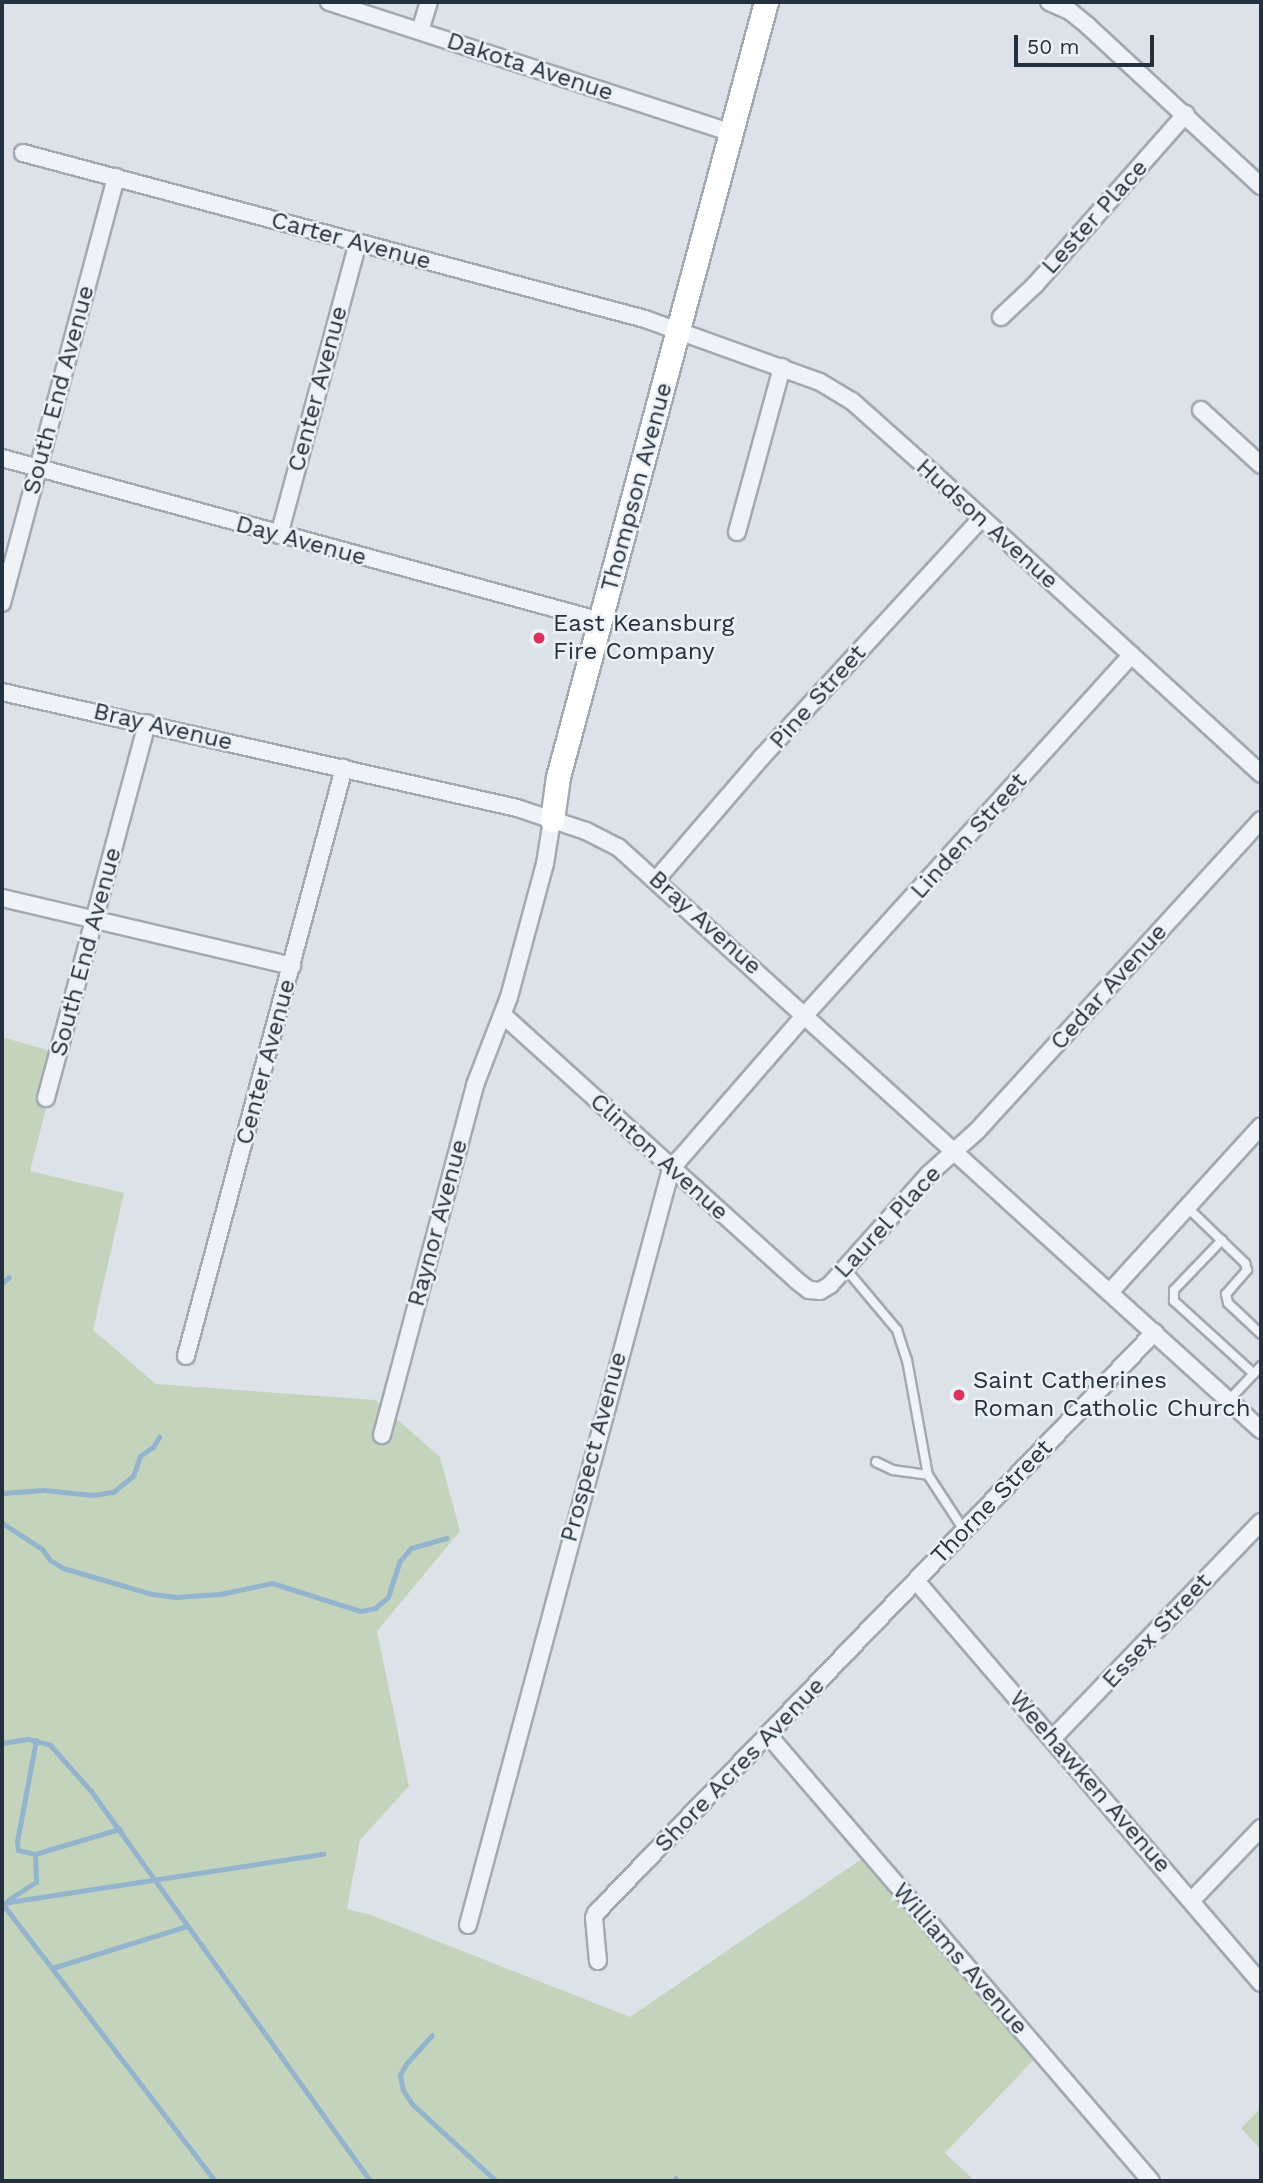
<!DOCTYPE html>
<style>
body{margin:0}
#map{position:relative;width:1263px;height:2183px;overflow:hidden;background:#dce2e8;font-family:"Work Sans",sans-serif}
div>[style]{position:absolute}
[style*='--x']{left:calc(var(--x)*1px);top:calc(var(--y)*1px);width:calc(var(--w)*1px);rotate:calc(var(--a)*1deg)}
.green>*{inset:0;background:#c4d3bc}
.stream>*{height:5px;margin:-2.5px;padding:0 2.5px;transform-origin:2.5px;border-radius:2.5px;background:#93b4cc}
.roads{filter:drop-shadow(2px 0 #a1a9b2) drop-shadow(-2px 0 #a1a9b2) drop-shadow(0 2px #a1a9b2) drop-shadow(0 -2px #a1a9b2)}
.lane>*{height:8px;margin:-4px;padding:0 4px;transform-origin:4px;border-radius:4px;background:#eff2f6}
.street>*{height:16px;margin:-8px;padding:0 8px;transform-origin:8px;border-radius:8px;background:#eff2f6}
.secondary>*{height:23px;margin:-11.5px;padding:0 11.5px;transform-origin:11.5px;border-radius:11.5px;background:#fff}
.dots>*{width:19px;height:19px;translate:-50% -50%;box-sizing:border-box;border:4px solid #ebf1f5;border-radius:50%}
span{translate:-50% -50%;white-space:nowrap;text-align:center;line-height:1.15;-webkit-text-stroke:5px #ebf1f5;paint-order:stroke}
.street-label{font-size:24px;color:#24313f}
.poi-label{font-size:24px;color:#24313f}
.left{translate:0 -50%;text-align:left}
.frame{position:absolute;inset:0;border:4px solid #24313f;pointer-events:none}
.scale{position:absolute;left:1014px;top:35px;width:140px;height:32px;box-sizing:border-box;border:4px solid #24313f;border-top:0;padding-left:9px;font-size:21px;line-height:24px;white-space:nowrap;color:#24313f;-webkit-text-stroke:5px #ebf1f5;paint-order:stroke}
</style>
<div id="map">
<div class="green">
<i style="clip-path:polygon(2px 1037px,60px 1054px,30px 1171px,124px 1193px,93px 1330px,156px 1384px,375px 1400px,440px 1457px,460px 1531px,377px 1631px,409px 1786px,360px 1840px,347px 1909px,371px 1915px,630px 2017px,869px 1854px,1040px 2053px,945px 2153px,975px 2181px,2px 2181px)"></i>
<i style="clip-path:polygon(1261px 2108px,1261px 2150px,1241px 2128px)"></i>
</div>
<div class="stream">
<i style="--x:2;--y:1283;--w:9;--a:-41"></i>
<i style="--x:2;--y:1493;--w:42;--a:-4.1"></i>
<i style="--x:44;--y:1490;--w:49;--a:5.8"></i>
<i style="--x:93;--y:1495;--w:20;--a:-9"></i>
<i style="--x:113;--y:1492;--w:26;--a:-39"></i>
<i style="--x:133;--y:1476;--w:21;--a:-71"></i>
<i style="--x:140;--y:1456;--w:16;--a:-35"></i>
<i style="--x:153;--y:1447;--w:12;--a:-59"></i>
<i style="--x:2;--y:1523;--w:48;--a:33"></i>
<i style="--x:42;--y:1549;--w:14;--a:54"></i>
<i style="--x:50;--y:1560;--w:15;--a:32"></i>
<i style="--x:63;--y:1568;--w:93;--a:16.3"></i>
<i style="--x:152;--y:1594;--w:23;--a:7"></i>
<i style="--x:175;--y:1597;--w:45;--a:-3.8"></i>
<i style="--x:220;--y:1594;--w:53;--a:-11.9"></i>
<i style="--x:272;--y:1583;--w:92;--a:17.7"></i>
<i style="--x:360;--y:1611;--w:15;--a:-11"></i>
<i style="--x:375;--y:1608;--w:17;--a:-40"></i>
<i style="--x:388;--y:1597;--w:38;--a:-72"></i>
<i style="--x:400;--y:1561;--w:17;--a:-50"></i>
<i style="--x:411;--y:1548;--w:37;--a:-16"></i>
<i style="--x:36;--y:1740;--w:104;--a:100.6"></i>
<i style="--x:17;--y:1842;--w:8;--a:83"></i>
<i style="--x:18;--y:1850;--w:17;--a:13"></i>
<i style="--x:35;--y:1854;--w:88;--a:-16.6"></i>
<i style="--x:2;--y:1743;--w:26;--a:-9"></i>
<i style="--x:28;--y:1739;--w:23;--a:15"></i>
<i style="--x:50;--y:1745;--w:62;--a:48.3"></i>
<i style="--x:91;--y:1791;--w:480;--a:54.4"></i>
<i style="--x:8;--y:1900;--w:33;--a:-33"></i>
<i style="--x:36;--y:1882;--w:28;--a:-92"></i>
<i style="--x:52;--y:1968;--w:141;--a:-17.3"></i>
<i style="--x:432;--y:2035;--w:39;--a:132"></i>
<i style="--x:406;--y:2064;--w:13;--a:119"></i>
<i style="--x:400;--y:2075;--w:15;--a:79"></i>
<i style="--x:403;--y:2090;--w:17;--a:57"></i>
<i style="--x:412;--y:2104;--w:114;--a:42.5"></i>
<i style="--x:215;--y:2181;--w:350;--a:-127.5"></i>
<i style="--x:2;--y:1903;--w:325;--a:-8.7"></i>
<i style="--x:673;--y:2181;--w:4;--a:-45"></i>
</div>
<div class="roads">
<div class="lane">
<i style="--x:1187;--y:1207;--w:81;--a:44"></i>
<i style="--x:1245;--y:1263;--w:7;--a:74"></i>
<i style="--x:1247;--y:1270;--w:32;--a:131"></i>
<i style="--x:1226;--y:1294;--w:9;--a:77"></i>
<i style="--x:1228;--y:1303;--w:45;--a:43.2"></i>
<i style="--x:1222;--y:1240;--w:69;--a:133.8"></i>
<i style="--x:1174;--y:1290;--w:11;--a:90"></i>
<i style="--x:1174;--y:1301;--w:108;--a:42.4"></i>
<i style="--x:845;--y:1268;--w:81;--a:50"></i>
<i style="--x:897;--y:1330;--w:32;--a:72"></i>
<i style="--x:907;--y:1360;--w:117;--a:79.7"></i>
<i style="--x:928;--y:1475;--w:66;--a:56.8"></i>
<i style="--x:1229;--y:1400;--w:47;--a:-46.7"></i>
<i style="--x:876;--y:1462;--w:19;--a:25"></i>
<i style="--x:893;--y:1470;--w:35;--a:8"></i>
</div>
<div class="street">
<i style="--x:329;--y:2;--w:423;--a:18"></i>
<i style="--x:1049;--y:2;--w:24;--a:24"></i>
<i style="--x:1071;--y:12;--w:22;--a:39"></i>
<i style="--x:1088;--y:26;--w:236;--a:42.8"></i>
<i style="--x:420;--y:31;--w:30;--a:-73"></i>
<i style="--x:23;--y:153;--w:644;--a:14.94"></i>
<i style="--x:645;--y:319;--w:186;--a:19.8"></i>
<i style="--x:820;--y:382;--w:37;--a:31"></i>
<i style="--x:852;--y:401;--w:111;--a:41.7"></i>
<i style="--x:935;--y:475;--w:442;--a:42.5"></i>
<i style="--x:1001;--y:317;--w:47;--a:-43.3"></i>
<i style="--x:1035;--y:285;--w:228;--a:-48.6"></i>
<i style="--x:1201;--y:410;--w:81;--a:42.5"></i>
<i style="--x:2;--y:458;--w:621;--a:15.22"></i>
<i style="--x:737;--y:532;--w:171;--a:-74.7"></i>
<i style="--x:279;--y:535;--w:302;--a:-74.9"></i>
<i style="--x:2;--y:603;--w:441;--a:-75"></i>
<i style="--x:2;--y:692;--w:528;--a:12.69"></i>
<i style="--x:517;--y:808;--w:73;--a:18.4"></i>
<i style="--x:586;--y:831;--w:36;--a:27"></i>
<i style="--x:618;--y:847;--w:868;--a:42.2"></i>
<i style="--x:657;--y:879;--w:160;--a:-49.3"></i>
<i style="--x:761;--y:758;--w:326;--a:-47.4"></i>
<i style="--x:2;--y:898;--w:298;--a:13.2"></i>
<i style="--x:503;--y:1015;--w:395;--a:42.1"></i>
<i style="--x:796;--y:1280;--w:16;--a:38"></i>
<i style="--x:809;--y:1290;--w:11;--a:5"></i>
<i style="--x:820;--y:1291;--w:12;--a:-31"></i>
<i style="--x:830;--y:1285;--w:149;--a:-48.3"></i>
<i style="--x:929;--y:1174;--w:64;--a:-41.9"></i>
<i style="--x:977;--y:1131;--w:421;--a:-47.6"></i>
<i style="--x:46;--y:1098;--w:388;--a:-74.9"></i>
<i style="--x:1110;--y:1292;--w:224;--a:-47.7"></i>
<i style="--x:186;--y:1356;--w:609;--a:-74.96"></i>
<i style="--x:382;--y:1435;--w:362;--a:-75.1"></i>
<i style="--x:475;--y:1085;--w:94;--a:-68.9"></i>
<i style="--x:509;--y:997;--w:138;--a:-74.9"></i>
<i style="--x:545;--y:864;--w:45;--a:-81"></i>
<i style="--x:917;--y:1582;--w:528;--a:49.38"></i>
<i style="--x:769;--y:1736;--w:586;--a:49.36"></i>
<i style="--x:1052;--y:1739;--w:301;--a:-46.1"></i>
<i style="--x:1192;--y:1900;--w:100;--a:-46.2"></i>
<i style="--x:468;--y:1925;--w:783;--a:-74.97"></i>
<i style="--x:671;--y:1169;--w:204;--a:-49"></i>
<i style="--x:805;--y:1015;--w:486;--a:-47.8"></i>
<i style="--x:598;--y:1961;--w:43;--a:-95.3"></i>
<i style="--x:594;--y:1918;--w:5;--a:-68"></i>
<i style="--x:596;--y:1913;--w:806;--a:-46.11"></i>
</div>
<div class="secondary">
<i style="--x:552;--y:820;--w:43;--a:-82.1"></i>
<i style="--x:558;--y:777;--w:802;--a:-74.98"></i>
</div>
</div>
<div class="dots">
<i style="left:539px;top:638px;background:#db335d"></i>
<i style="left:959px;top:1395px;background:#db335d"></i>
</div>
<div class="street-label">
<span style="left:530px;top:67px;rotate:18deg">Dakota Avenue</span>
<span style="left:1095px;top:217px;rotate:-48deg">Lester Place</span>
<span style="left:351px;top:241px;rotate:15deg">Carter Avenue</span>
<span style="left:318px;top:389px;rotate:-75deg">Center Avenue</span>
<span style="left:59px;top:390px;rotate:-75deg">South End Avenue</span>
<span style="left:637px;top:487px;rotate:-75deg">Thompson Avenue</span>
<span style="left:987px;top:524px;rotate:42deg">Hudson Avenue</span>
<span style="left:301px;top:541px;rotate:15deg">Day Avenue</span>
<span style="left:818px;top:697px;rotate:-48deg">Pine Street</span>
<span style="left:163px;top:727px;rotate:13deg">Bray Avenue</span>
<span style="left:969px;top:836px;rotate:-48deg">Linden Street</span>
<span style="left:705px;top:923px;rotate:42deg">Bray Avenue</span>
<span style="left:86px;top:952px;rotate:-75deg">South End Avenue</span>
<span style="left:1109px;top:987px;rotate:-48deg">Cedar Avenue</span>
<span style="left:266px;top:1062px;rotate:-75deg">Center Avenue</span>
<span style="left:659px;top:1157px;rotate:42deg">Clinton Avenue</span>
<span style="left:888px;top:1222px;rotate:-47deg">Laurel Place</span>
<span style="left:438px;top:1223px;rotate:-75deg">Raynor Avenue</span>
<span style="left:594px;top:1447px;rotate:-75deg">Prospect Avenue</span>
<span style="left:992px;top:1502px;rotate:-46deg">Thorne Street</span>
<span style="left:1157px;top:1631px;rotate:-47deg">Essex Street</span>
<span style="left:740px;top:1765px;rotate:-46deg">Shore Acres Avenue</span>
<span style="left:1090px;top:1782px;rotate:49deg">Weehawken Avenue</span>
<span style="left:960px;top:1959px;rotate:49deg">Williams Avenue</span>
</div>
<div class="poi-label">
<span class="left" style="left:553px;top:638px">East Keansburg<br>Fire Company</span>
<span class="left" style="left:973px;top:1395px">Saint Catherines<br>Roman Catholic Church</span>
</div>
<div class="frame"></div>
<div class="scale">50 m</div>
</div>
